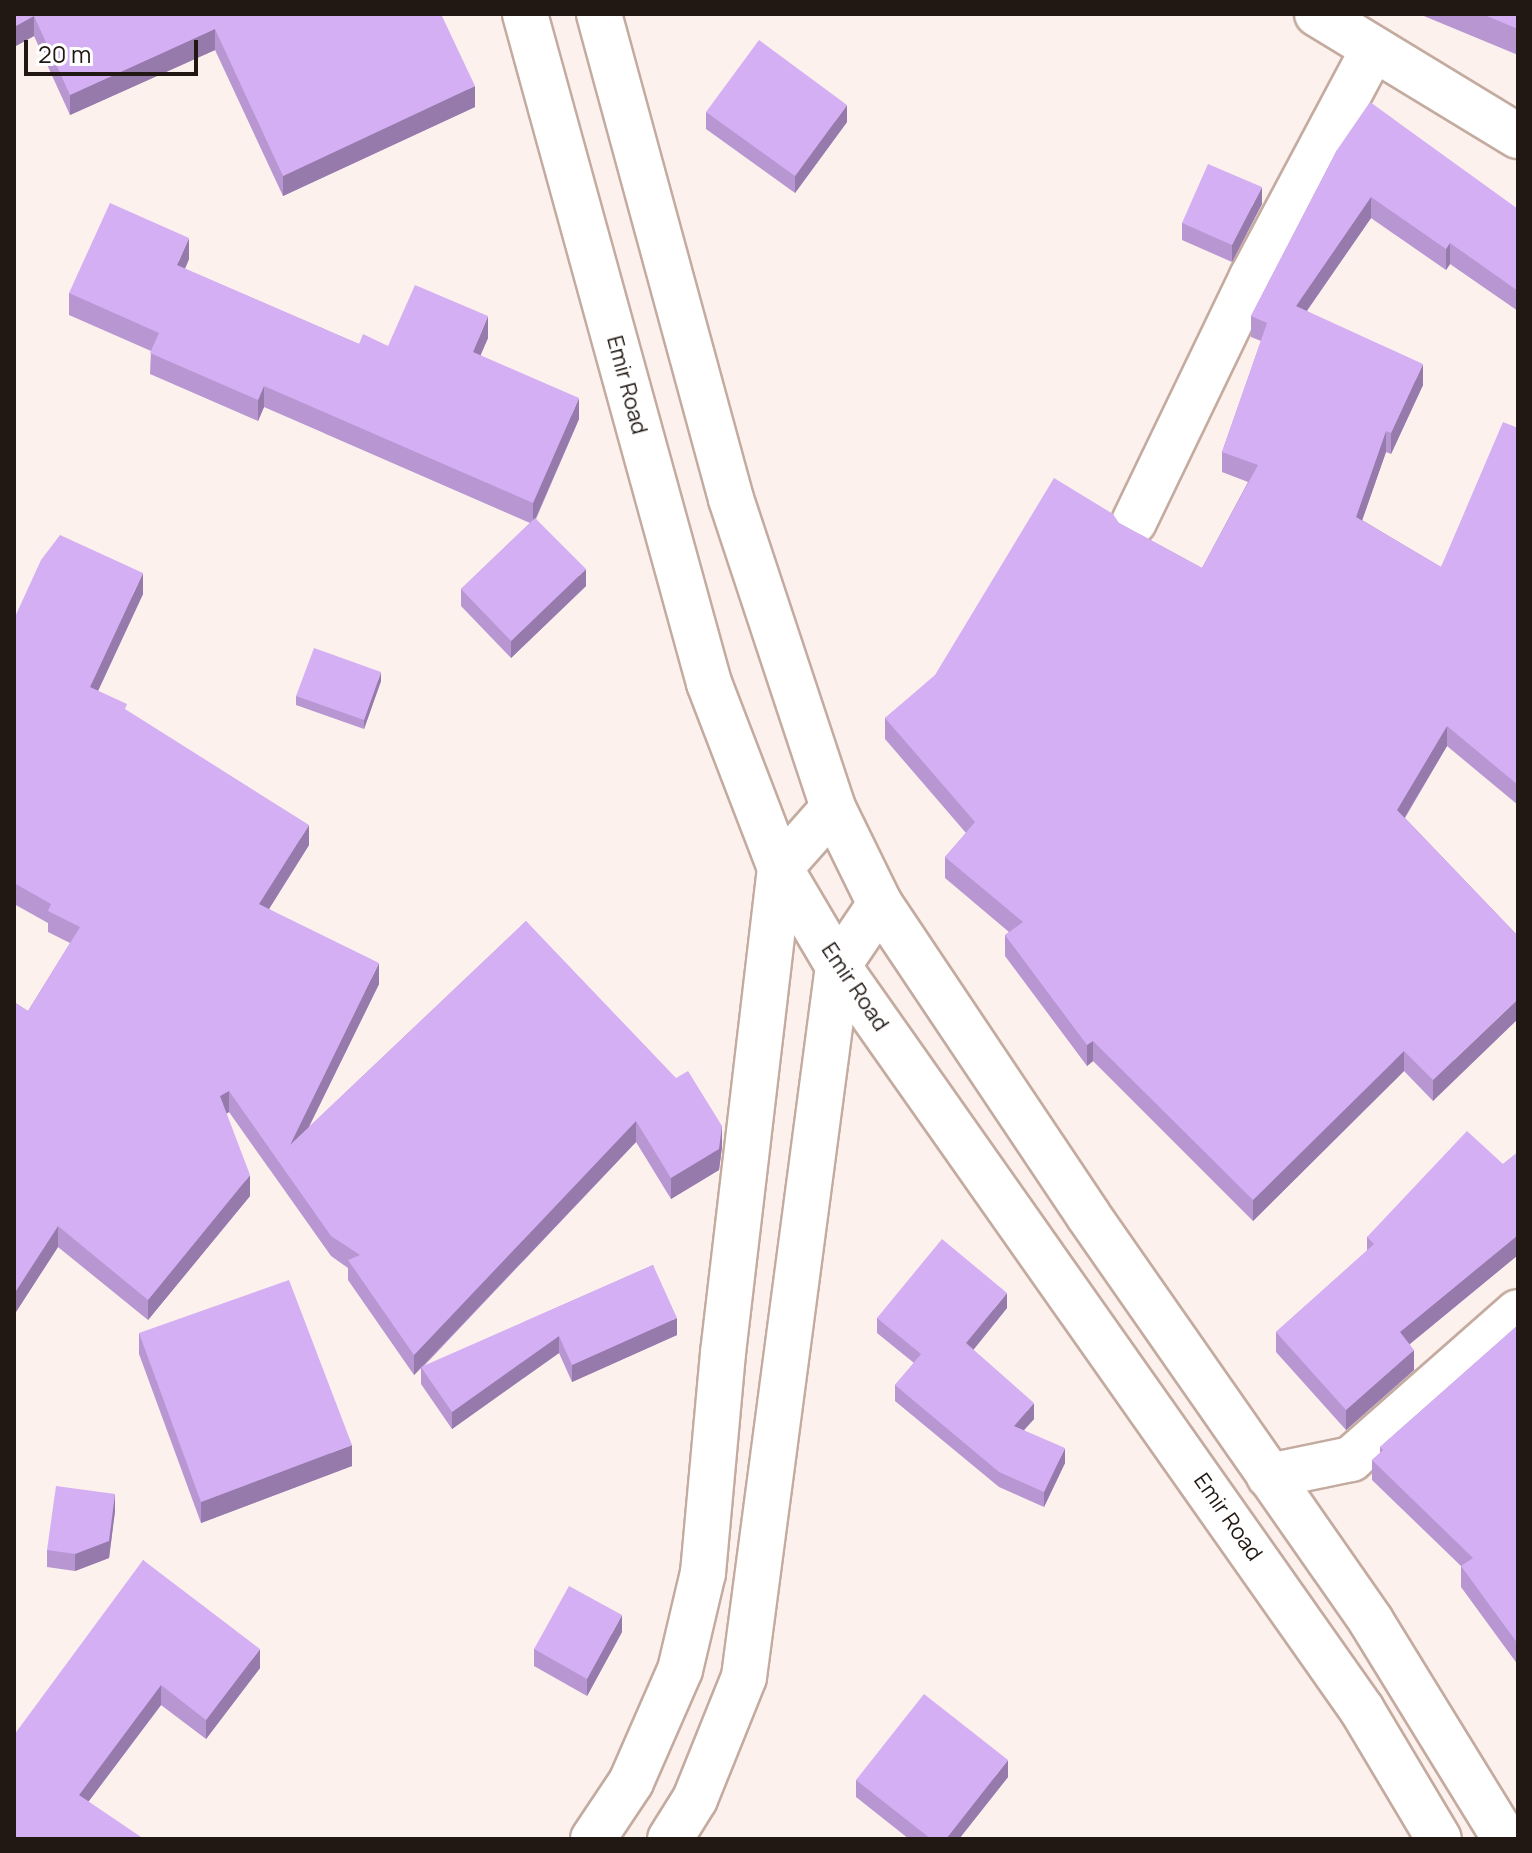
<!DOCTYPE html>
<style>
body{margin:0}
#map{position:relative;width:1532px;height:1853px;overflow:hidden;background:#fcf1ed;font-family:Manrope,sans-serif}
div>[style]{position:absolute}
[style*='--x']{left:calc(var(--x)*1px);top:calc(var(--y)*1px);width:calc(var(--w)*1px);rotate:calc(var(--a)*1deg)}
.roads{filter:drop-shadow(2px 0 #c4aba0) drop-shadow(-2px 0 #c4aba0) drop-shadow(0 2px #c4aba0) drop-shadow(0 -2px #c4aba0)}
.minor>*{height:44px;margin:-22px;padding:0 22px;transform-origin:22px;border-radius:22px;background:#fff}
.major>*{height:44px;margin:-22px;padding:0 22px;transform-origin:22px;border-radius:22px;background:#fff}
.highway>*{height:44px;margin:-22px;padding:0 22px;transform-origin:22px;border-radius:22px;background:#fff}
.wall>*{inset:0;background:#b796d2}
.shaded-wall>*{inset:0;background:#957aab}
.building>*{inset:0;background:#d5aff4}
span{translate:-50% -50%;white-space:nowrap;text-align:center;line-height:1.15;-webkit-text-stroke:6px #fff;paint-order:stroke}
.street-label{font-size:22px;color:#211814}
.frame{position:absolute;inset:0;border:16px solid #211814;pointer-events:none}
.scale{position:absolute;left:24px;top:40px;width:174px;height:36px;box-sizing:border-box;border:4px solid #211814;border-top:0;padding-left:10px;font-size:24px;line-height:28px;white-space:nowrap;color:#211814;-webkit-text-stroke:6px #fff;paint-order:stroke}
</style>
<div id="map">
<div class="roads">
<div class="minor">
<i style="--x:1317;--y:14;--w:235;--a:31.3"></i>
<i style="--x:1134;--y:522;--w:272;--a:-64.3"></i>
<i style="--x:1252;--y:277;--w:258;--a:-62"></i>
<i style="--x:1269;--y:1476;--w:84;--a:-11.7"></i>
<i style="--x:1351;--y:1459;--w:222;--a:-41.4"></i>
</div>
<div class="major">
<i style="--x:593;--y:1839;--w:69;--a:-56.3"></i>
<i style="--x:631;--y:1782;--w:122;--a:-66.4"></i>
<i style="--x:680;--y:1670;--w:100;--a:-76.7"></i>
<i style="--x:703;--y:1573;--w:221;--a:-84.8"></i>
<i style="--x:723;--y:1353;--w:488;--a:-83.3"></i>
<i style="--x:780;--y:868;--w:80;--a:-48.5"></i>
<i style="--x:670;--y:1839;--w:47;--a:-58"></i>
<i style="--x:695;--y:1799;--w:131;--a:-68.1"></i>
<i style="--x:744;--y:1677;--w:717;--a:-82.47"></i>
<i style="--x:838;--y:966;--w:75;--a:-55.9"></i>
</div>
<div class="highway">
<i style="--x:525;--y:14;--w:694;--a:74.62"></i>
<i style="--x:709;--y:683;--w:198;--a:69"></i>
<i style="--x:780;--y:868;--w:114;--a:59.4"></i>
<i style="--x:838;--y:966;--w:910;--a:54.84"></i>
<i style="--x:1362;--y:1710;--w:150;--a:59.2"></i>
<i style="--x:599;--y:14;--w:503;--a:74.77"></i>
<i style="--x:731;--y:499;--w:325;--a:71.7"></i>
<i style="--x:833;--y:808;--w:107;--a:63.9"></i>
<i style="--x:880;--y:904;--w:374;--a:56.2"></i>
<i style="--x:1088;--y:1215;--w:495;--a:55.1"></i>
<i style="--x:1371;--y:1621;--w:256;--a:58.4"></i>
</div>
</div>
<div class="wall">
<i style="clip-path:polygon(14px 14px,441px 14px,475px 107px,283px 196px,215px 50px,70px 115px,34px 36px,14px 47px)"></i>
<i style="clip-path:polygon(1419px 14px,1518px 14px,1518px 55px)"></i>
<i style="clip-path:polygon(706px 112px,847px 122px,795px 193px,706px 129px)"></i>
<i style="clip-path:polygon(1337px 150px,1518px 209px,1518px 311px,1450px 264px,1446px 270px,1371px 218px,1307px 311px,1423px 385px,1391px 454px,1386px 452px,1362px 520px,1441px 567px,1518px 428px,1518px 805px,1447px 746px,1405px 818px,1518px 936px,1433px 1101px,1404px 1071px,1253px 1221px,1093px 1061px,1087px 1066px,1005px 956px,1005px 935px,1009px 932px,945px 878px,945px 857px,966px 833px,885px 739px,885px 718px,1119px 523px,1202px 568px,1248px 482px,1222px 472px,1222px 452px,1261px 341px,1251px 337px,1251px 316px)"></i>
<i style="clip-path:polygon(1262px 204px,1232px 262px,1182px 240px,1182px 223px)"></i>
<i style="clip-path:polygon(189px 259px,185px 269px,359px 344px,388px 346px,488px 338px,480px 355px,579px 419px,536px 519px,586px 586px,511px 658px,461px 606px,461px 589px,530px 523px,264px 407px,258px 421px,150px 374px,151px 351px,69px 315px,69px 293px)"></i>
<i style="clip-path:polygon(143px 594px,98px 691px,127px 711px,309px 845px,269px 909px,379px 984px,309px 1127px,526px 921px,722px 1147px,719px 1170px,671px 1199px,636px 1142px,423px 1367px,653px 1265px,677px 1335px,572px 1382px,559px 1353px,452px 1429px,421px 1384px,421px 1368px,414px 1375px,348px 1280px,348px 1268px,331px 1256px,229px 1112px,226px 1114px,250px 1196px,148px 1320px,58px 1247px,14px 1315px,14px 1002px,28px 1011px,70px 943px,48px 932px,48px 923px,14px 904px,14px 619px)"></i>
<i style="clip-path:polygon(381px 681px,364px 729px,296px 705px,296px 696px)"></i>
<i style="clip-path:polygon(1518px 1152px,1518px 1255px,1410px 1344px,1414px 1370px,1346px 1430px,1276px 1352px,1276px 1332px,1367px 1251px,1367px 1237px,1503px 1164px)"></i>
<i style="clip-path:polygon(1007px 1308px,973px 1350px,1034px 1419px,1024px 1430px,1065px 1463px,1044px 1507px,999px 1487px,895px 1401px,895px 1385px,914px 1363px,877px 1333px,877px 1318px)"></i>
<i style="clip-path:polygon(1518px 1325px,1518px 1665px,1461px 1587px,1461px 1566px,1372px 1480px,1372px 1460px,1380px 1453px,1380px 1447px)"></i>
<i style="clip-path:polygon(139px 1333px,352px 1466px,201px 1523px,139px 1354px)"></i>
<i style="clip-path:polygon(115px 1511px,109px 1558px,75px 1571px,47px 1567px,47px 1550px)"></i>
<i style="clip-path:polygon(143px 1560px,260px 1668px,206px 1739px,161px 1705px,89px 1801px,14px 1839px)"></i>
<i style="clip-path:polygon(622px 1632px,587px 1696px,534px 1666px,534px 1649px)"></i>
<i style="clip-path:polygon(1008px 1777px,959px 1839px,909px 1839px,856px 1797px,856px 1780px)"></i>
</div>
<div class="shaded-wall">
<i style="clip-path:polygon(34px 16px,34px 36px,14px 47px,14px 27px)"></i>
<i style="clip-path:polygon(215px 29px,215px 50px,70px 115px,70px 95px)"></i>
<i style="clip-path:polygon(475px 86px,475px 107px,283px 196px,283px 176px)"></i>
<i style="clip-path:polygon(847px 105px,847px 122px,795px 193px,795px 176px)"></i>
<i style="clip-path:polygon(1262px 187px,1262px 204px,1232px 262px,1232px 245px)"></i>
<i style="clip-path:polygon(1371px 197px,1371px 218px,1296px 326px,1296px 306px)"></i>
<i style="clip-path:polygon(189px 238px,189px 259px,177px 286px,177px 265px)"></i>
<i style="clip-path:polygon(1450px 243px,1450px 264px,1446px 270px,1446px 249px)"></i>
<i style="clip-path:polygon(488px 316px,488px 338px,473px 373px,473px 352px)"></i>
<i style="clip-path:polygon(1423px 364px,1423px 385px,1391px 454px,1391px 433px)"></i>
<i style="clip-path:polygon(264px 386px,264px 407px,258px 421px,258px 400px)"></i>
<i style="clip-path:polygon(579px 398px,579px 419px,533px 524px,533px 503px)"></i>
<i style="clip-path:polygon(1386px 431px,1386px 452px,1356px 538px,1356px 517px)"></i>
<i style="clip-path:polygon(586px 569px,586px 586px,511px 658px,511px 641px)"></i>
<i style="clip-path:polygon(143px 573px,143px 594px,90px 708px,90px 687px)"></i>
<i style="clip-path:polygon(381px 672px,381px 681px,364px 729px,364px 720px)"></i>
<i style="clip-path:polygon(1447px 726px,1447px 746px,1397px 830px,1397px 810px)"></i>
<i style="clip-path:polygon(309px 825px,309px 845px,259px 925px,259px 904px)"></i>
<i style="clip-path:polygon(379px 963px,379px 984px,290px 1165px,290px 1145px)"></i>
<i style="clip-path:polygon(1518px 999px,1518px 1019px,1433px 1101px,1433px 1080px)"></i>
<i style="clip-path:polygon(1093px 1041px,1093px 1061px,1087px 1066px,1087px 1045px)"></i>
<i style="clip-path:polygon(1404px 1051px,1404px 1071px,1253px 1221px,1253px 1200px)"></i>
<i style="clip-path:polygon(229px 1091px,229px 1112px,220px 1117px,220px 1096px)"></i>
<i style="clip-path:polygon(636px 1121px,636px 1142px,414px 1375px,414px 1355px)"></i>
<i style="clip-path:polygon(722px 1126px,722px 1147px,719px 1170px,671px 1199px,671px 1178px)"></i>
<i style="clip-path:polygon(250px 1175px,250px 1196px,148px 1320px,148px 1300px)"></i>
<i style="clip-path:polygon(58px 1226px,58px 1247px,14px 1315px,14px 1294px)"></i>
<i style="clip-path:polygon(1518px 1235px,1518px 1255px,1400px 1352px,1400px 1332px)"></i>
<i style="clip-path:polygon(1007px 1293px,1007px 1308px,966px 1359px,966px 1343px)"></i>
<i style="clip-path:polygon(677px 1318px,677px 1335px,572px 1382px,572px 1365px)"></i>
<i style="clip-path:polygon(559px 1336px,559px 1353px,452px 1429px,452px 1412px)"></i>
<i style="clip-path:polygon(1414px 1350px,1414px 1370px,1346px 1430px,1346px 1410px)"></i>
<i style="clip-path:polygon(1034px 1403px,1034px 1419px,1014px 1441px,1014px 1426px)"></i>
<i style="clip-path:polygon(352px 1445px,352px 1466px,201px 1523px,201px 1502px)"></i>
<i style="clip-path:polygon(1065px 1448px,1065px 1463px,1044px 1507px,1044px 1492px)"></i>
<i style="clip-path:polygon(115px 1494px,115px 1511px,109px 1558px,75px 1571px,75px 1554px)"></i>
<i style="clip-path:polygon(622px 1615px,622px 1632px,587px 1696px,587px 1679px)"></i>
<i style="clip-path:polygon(260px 1649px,260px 1668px,206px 1739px,206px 1720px)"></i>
<i style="clip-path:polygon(161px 1685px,161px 1705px,79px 1814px,79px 1795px)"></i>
<i style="clip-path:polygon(1008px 1760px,1008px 1777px,959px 1839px,946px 1839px)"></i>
</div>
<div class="building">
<i style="clip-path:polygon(14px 14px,441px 14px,475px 86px,283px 176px,215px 29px,70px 95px,34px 16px,14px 27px)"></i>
<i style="clip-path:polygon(1482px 14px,1518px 14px,1518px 29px)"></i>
<i style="clip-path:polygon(759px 40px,847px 105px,795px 176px,706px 112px)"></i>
<i style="clip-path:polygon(1370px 102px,1518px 209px,1518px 291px,1450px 243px,1446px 249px,1371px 197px,1296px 306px,1423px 364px,1391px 433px,1386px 431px,1356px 517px,1441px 567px,1503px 422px,1518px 428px,1518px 785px,1447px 726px,1397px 810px,1518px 936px,1518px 999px,1433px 1080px,1404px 1051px,1253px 1200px,1093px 1041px,1087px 1045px,1005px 935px,1023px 922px,945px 857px,975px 822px,885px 718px,935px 675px,1054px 478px,1113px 514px,1119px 523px,1202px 568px,1258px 465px,1222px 452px,1267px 323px,1251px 316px,1337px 150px)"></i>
<i style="clip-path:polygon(1208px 164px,1262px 187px,1232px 245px,1182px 223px)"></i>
<i style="clip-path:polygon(110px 203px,189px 238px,177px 265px,359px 344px,363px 334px,388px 346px,415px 285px,488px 316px,473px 352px,579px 398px,533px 503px,264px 386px,258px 400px,150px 353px,159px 333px,69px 293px)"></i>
<i style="clip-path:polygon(535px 518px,586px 569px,511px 641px,461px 589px)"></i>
<i style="clip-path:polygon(60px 535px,143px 573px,90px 687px,127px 704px,125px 709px,309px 825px,259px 904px,379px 963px,290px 1145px,526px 921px,676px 1078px,688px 1071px,722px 1126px,719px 1149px,671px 1178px,636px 1121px,414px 1355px,348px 1260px,360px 1255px,331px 1236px,229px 1091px,220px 1096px,250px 1175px,148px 1300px,58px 1226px,14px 1294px,14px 1002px,28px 1011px,80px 927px,48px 911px,51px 904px,14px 883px,14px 619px,41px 560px)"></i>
<i style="clip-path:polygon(314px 648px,381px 672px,364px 720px,296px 696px)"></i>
<i style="clip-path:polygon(1467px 1131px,1503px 1164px,1518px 1152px,1518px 1235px,1400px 1332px,1414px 1350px,1346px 1410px,1276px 1332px,1374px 1244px,1367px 1237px)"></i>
<i style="clip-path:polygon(942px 1239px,1007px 1293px,966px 1343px,1034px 1403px,1014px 1426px,1065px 1448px,1044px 1492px,999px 1472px,895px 1385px,921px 1354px,877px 1318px)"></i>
<i style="clip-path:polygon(653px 1265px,677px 1318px,572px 1365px,559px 1336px,452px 1412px,421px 1367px)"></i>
<i style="clip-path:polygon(289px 1280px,352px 1445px,201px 1502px,139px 1333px)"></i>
<i style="clip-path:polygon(1518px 1325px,1518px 1644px,1461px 1566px,1473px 1558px,1372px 1460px,1383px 1450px,1380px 1447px)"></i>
<i style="clip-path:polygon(56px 1486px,115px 1494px,109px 1541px,75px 1554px,47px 1550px)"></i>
<i style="clip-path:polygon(143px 1560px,260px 1649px,206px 1720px,161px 1685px,79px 1795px,144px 1839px,14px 1839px,14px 1735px)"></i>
<i style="clip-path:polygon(569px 1586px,622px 1615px,587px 1679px,534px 1649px)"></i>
<i style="clip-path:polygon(924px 1694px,1008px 1760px,946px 1839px,931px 1839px,856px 1780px)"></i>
</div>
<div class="street-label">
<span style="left:627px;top:385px;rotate:75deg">Emir Road</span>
<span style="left:855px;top:987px;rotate:56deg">Emir Road</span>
<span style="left:1228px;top:1517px;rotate:55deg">Emir Road</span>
</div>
<div class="frame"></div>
<div class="scale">20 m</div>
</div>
